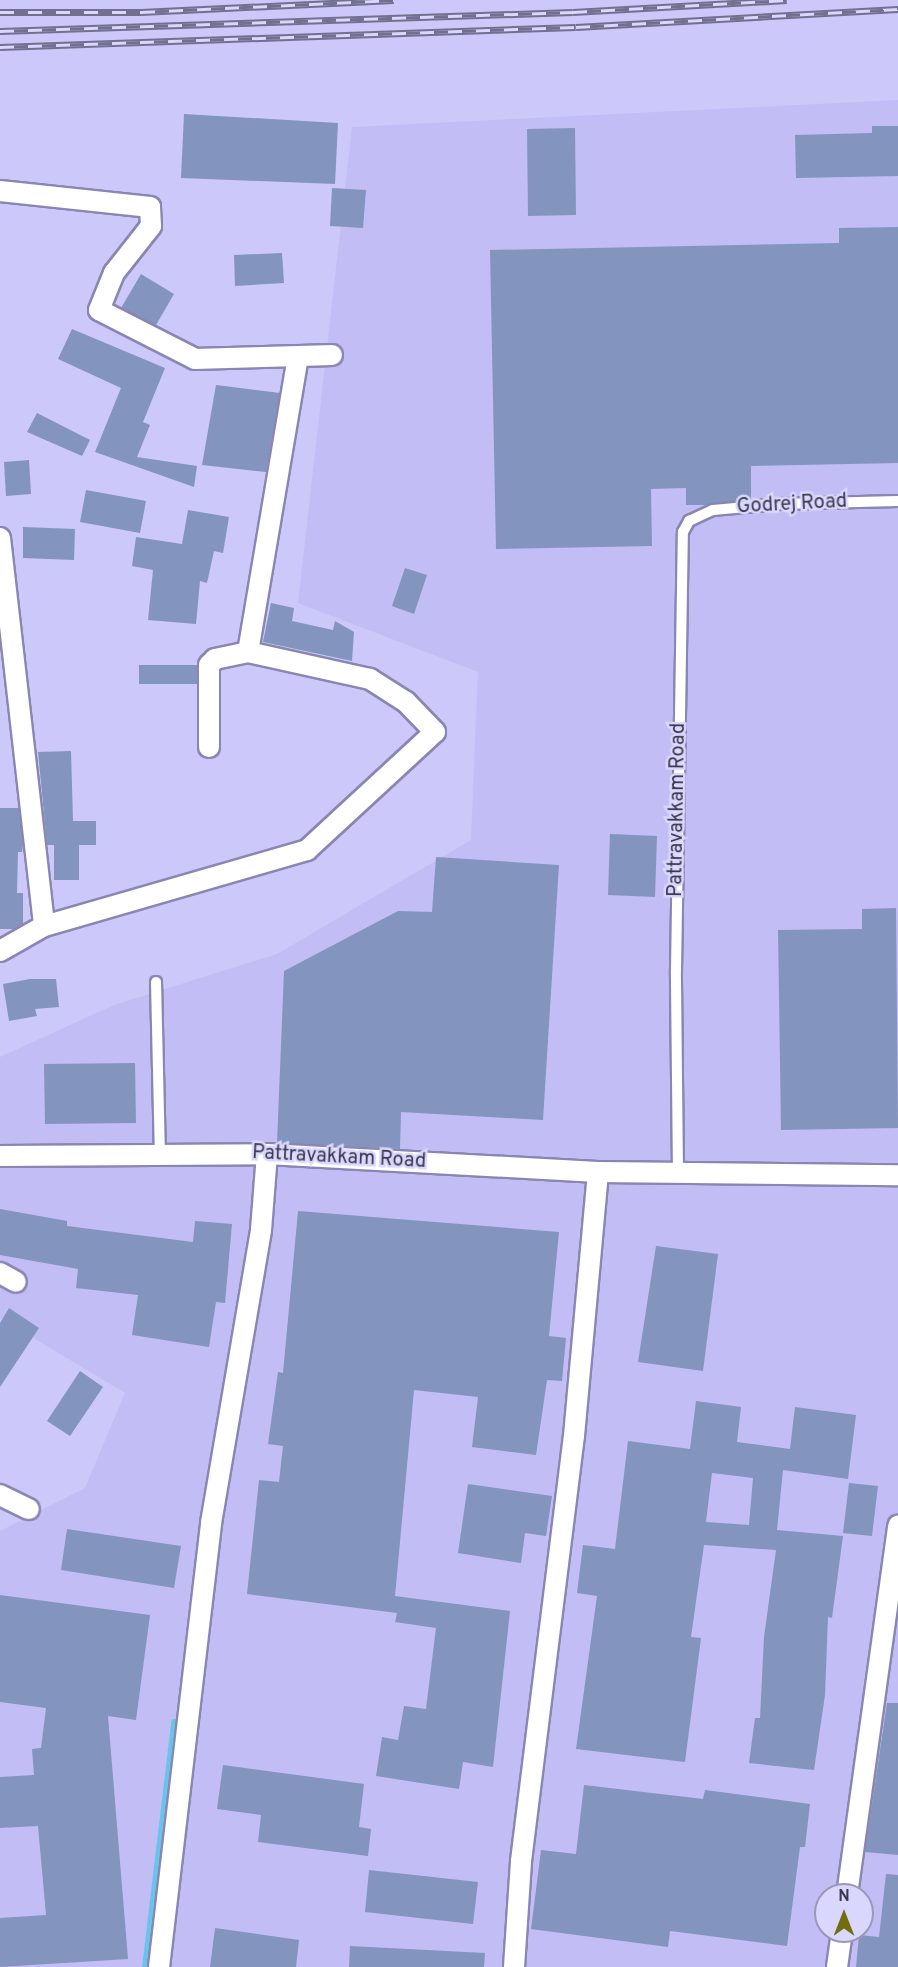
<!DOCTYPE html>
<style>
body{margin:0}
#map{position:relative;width:898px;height:1967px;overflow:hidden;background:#ccc8f9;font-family:Overpass,sans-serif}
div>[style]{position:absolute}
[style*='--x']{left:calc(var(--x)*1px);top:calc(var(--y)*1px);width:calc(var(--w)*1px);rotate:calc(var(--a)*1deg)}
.built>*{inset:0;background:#c2bdf4}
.stream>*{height:7px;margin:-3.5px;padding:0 3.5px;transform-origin:3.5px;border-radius:3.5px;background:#69c4ec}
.building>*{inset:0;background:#8394bf}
.roads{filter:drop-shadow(2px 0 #8a86b3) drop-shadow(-2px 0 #8a86b3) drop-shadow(0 2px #8a86b3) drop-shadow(0 -2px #8a86b3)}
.service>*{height:10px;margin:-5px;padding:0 5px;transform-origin:5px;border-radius:5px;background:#fff}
.minor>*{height:20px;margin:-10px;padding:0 10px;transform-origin:10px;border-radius:10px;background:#fff}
.rail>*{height:7px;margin-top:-3.5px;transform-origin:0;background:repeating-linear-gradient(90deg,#dad7fe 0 14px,#73708f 0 28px);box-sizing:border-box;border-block:2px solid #73708f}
span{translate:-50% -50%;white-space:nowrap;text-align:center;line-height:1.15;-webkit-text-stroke:5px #dad7fe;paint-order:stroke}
.street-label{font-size:20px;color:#3a384c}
.north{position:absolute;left:814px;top:1883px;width:60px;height:60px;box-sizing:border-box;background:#dad7fe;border:2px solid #9a97b7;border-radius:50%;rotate:0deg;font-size:16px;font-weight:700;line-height:24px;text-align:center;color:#3a384c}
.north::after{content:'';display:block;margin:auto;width:21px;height:27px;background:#706e0f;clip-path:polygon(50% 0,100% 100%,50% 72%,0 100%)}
</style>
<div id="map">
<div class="built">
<i style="clip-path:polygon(evenodd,898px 100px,898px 1967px,0 1967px,0 1531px,85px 1488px,125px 1393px,0 1318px,0 1057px,114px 1005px,277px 954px,471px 840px,478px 672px,298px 603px,352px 127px,898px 100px,826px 1895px,862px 1895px,862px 1931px,826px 1931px,826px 1895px)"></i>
</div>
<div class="stream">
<i style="--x:145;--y:1967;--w:247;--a:-83.2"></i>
</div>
<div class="building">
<i style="clip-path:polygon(184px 114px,338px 123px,335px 184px,181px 178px)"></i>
<i style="clip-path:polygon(872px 126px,898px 126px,898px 176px,796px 178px,795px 135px,872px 133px)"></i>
<i style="clip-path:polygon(575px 128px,576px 215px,528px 216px,527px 129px)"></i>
<i style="clip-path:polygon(332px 188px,366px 190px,363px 228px,330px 226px)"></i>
<i style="clip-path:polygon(898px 227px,898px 463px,751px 466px,751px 499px,706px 505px,686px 505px,686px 488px,651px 489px,652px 546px,496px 549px,490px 250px,839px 243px,839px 228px)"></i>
<i style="clip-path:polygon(282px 253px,284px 283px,235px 286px,234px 255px)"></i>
<i style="clip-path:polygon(141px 274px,174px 294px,156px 325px,121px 308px)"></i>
<i style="clip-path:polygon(72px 329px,165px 368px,143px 422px,150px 425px,137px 457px,197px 466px,194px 487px,95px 452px,121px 388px,58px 359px)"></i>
<i style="clip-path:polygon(216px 385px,280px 393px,266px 472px,202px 465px)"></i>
<i style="clip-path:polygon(37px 413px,90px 440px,82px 456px,27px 432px)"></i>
<i style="clip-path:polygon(29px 460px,31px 494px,6px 496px,4px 462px)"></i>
<i style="clip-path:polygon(86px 490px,146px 501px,140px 533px,80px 522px)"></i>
<i style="clip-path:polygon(188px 510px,229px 517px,223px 553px,214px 551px,207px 583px,200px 581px,196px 624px,148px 620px,153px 570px,132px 566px,136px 537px,182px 544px)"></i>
<i style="clip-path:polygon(23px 527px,75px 529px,74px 560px,23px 558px)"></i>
<i style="clip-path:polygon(405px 568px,427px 575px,414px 614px,392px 606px)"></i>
<i style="clip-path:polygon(271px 603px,294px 608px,292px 621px,333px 630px,335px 621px,354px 632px,352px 661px,263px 642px)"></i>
<i style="clip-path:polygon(139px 665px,197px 665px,197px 684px,139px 684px)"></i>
<i style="clip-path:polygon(71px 751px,73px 821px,96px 821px,96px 845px,79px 845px,79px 880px,54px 880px,54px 845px,47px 845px,38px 752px)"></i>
<i style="clip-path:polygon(0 808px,19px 808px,23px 845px,22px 852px,18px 852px,17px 893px,23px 893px,23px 924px,15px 929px,0 929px)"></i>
<i style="clip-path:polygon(610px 834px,657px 836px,655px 897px,608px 895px)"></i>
<i style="clip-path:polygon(436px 857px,559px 865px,543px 1120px,401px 1112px,400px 1149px,277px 1143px,284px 971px,398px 911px,432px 912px)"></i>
<i style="clip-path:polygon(896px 908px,898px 1128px,781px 1130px,778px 930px,862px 929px,862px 909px)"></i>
<i style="clip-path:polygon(30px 979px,56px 979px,59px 1007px,35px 1009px,37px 1016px,9px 1021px,3px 984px)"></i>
<i style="clip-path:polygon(135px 1063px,136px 1123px,45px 1124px,44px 1064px)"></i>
<i style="clip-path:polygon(0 1209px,67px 1221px,67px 1226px,193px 1242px,195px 1221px,232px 1224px,225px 1303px,216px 1302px,209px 1347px,132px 1335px,138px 1295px,76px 1288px,78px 1269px,0 1255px)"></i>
<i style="clip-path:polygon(298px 1211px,559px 1232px,549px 1336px,566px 1338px,562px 1381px,547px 1380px,536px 1455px,472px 1447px,478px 1397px,414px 1390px,395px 1596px,510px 1611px,493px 1767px,463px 1762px,459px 1789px,376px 1776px,382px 1737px,398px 1740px,404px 1706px,426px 1709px,436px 1628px,395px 1622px,397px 1613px,247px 1594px,259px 1480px,279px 1482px,283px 1446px,268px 1444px,278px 1372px,283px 1373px)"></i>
<i style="clip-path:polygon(656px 1246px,718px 1254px,703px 1371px,638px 1362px)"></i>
<i style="clip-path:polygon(9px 1308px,39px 1328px,0 1387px,0 1323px)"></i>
<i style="clip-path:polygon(80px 1371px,103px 1387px,70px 1436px,47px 1421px)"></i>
<i style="clip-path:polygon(evenodd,696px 1401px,741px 1407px,737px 1442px,790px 1449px,795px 1407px,856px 1415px,848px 1479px,783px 1470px,777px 1530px,843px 1536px,832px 1618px,828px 1617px,825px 1695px,814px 1770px,749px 1763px,755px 1718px,760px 1718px,764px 1637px,776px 1550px,704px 1545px,691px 1637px,701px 1638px,685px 1762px,576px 1749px,597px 1596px,577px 1593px,583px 1545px,615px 1549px,628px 1441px,690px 1449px,696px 1401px,712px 1473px,753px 1478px,749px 1525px,706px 1522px,712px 1473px)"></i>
<i style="clip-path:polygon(849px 1483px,878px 1486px,872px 1536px,843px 1533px)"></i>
<i style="clip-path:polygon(468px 1484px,552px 1496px,546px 1536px,525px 1533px,521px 1563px,458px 1553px)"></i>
<i style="clip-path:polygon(67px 1529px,181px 1546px,174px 1588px,61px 1570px)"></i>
<i style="clip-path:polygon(0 1595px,150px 1615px,136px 1720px,108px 1716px,128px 1959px,0 1967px,0 1918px,46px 1915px,38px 1826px,0 1828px,0 1777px,34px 1775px,32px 1749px,41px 1748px,46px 1708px,0 1702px)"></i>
<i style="clip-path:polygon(887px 1703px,898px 1703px,898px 1855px,865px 1852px)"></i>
<i style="clip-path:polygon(223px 1765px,364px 1784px,359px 1827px,371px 1829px,368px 1856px,258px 1842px,261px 1815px,217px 1809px)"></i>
<i style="clip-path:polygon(584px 1785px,703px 1799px,705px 1790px,810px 1804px,805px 1847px,800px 1847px,787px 1946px,670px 1931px,668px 1947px,531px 1929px,541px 1850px,576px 1854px)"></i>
<i style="clip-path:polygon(369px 1870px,478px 1882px,473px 1924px,365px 1912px)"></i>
<i style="clip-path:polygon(886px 1874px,898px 1875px,898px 1967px,856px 1967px,859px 1935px,879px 1937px)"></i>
<i style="clip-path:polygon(215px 1928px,299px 1940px,296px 1967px,210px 1967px)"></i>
<i style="clip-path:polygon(350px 1946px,485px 1953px,484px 1967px,349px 1967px)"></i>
</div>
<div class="roads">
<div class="service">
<i style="--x:156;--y:982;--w:172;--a:88.7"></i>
<i style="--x:678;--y:1173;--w:203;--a:-90.6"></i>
<i style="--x:676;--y:970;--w:438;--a:-89.1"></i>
<i style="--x:683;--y:532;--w:13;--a:-61"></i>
<i style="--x:689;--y:521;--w:26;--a:-25"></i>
<i style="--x:713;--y:510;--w:67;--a:-5.1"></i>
<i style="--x:780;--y:504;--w:118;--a:-1.5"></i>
</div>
<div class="minor">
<i style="--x:0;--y:191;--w:151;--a:6.1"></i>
<i style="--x:150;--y:207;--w:19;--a:87"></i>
<i style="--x:151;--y:226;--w:60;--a:128.2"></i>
<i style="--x:114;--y:273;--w:40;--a:112"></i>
<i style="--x:99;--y:310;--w:108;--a:27"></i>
<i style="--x:195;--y:359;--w:137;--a:-1.7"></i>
<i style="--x:0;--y:538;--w:390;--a:83.5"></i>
<i style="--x:209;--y:747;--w:82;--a:-90"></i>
<i style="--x:209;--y:665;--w:8;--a:-45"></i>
<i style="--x:215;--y:659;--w:34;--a:-12"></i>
<i style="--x:0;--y:951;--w:51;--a:-29.6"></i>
<i style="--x:44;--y:926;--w:274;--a:-16.1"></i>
<i style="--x:307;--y:850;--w:174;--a:-42.7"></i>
<i style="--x:435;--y:732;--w:42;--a:-134"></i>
<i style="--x:406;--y:702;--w:43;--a:-147.4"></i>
<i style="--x:370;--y:679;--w:125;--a:-167.5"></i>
<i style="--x:248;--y:652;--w:300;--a:-80.4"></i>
<i style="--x:0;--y:1156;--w:267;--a:-0.4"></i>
<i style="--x:267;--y:1154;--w:331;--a:3.1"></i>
<i style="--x:598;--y:1172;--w:300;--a:0.6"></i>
<i style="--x:0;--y:1273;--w:18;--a:29"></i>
<i style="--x:0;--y:1495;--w:32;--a:26"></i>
<i style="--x:847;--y:1895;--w:373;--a:-82.1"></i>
<i style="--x:159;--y:1967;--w:447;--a:-83.3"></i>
<i style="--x:211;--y:1523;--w:297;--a:-80.3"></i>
<i style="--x:261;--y:1230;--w:76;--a:-85.5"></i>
<i style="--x:514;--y:1967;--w:106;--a:-86.2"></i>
<i style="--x:521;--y:1861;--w:428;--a:-82.9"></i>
<i style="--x:574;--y:1436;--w:265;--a:-84.8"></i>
<i style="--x:837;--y:1967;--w:36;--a:-82"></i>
</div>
</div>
<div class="rail">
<i style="--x:0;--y:12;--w:141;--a:0"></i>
<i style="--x:141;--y:12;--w:253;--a:-2.7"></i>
<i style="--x:0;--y:31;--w:573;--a:-1.9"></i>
<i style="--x:573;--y:12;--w:214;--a:-3.2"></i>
<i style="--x:0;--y:47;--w:576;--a:-1.99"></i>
<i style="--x:576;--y:27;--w:323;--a:-3.2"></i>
</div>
<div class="street-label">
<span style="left:792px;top:505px;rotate:-3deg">Godrej Road</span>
<span style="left:678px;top:810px;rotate:-89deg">Pattravakkam Road</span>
<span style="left:339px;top:1158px;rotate:3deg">Pattravakkam Road</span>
</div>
<div class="north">N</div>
</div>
